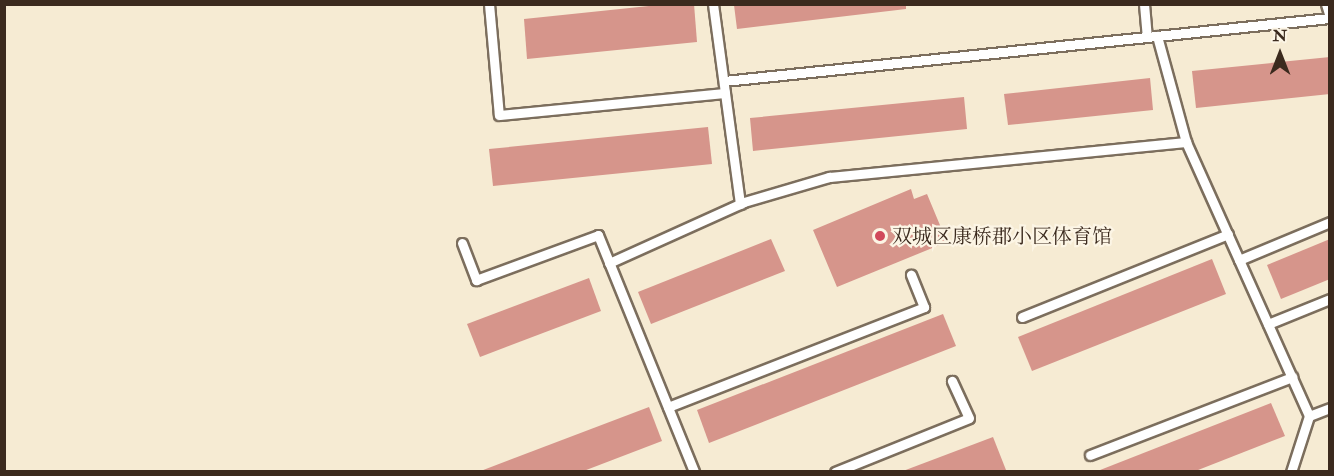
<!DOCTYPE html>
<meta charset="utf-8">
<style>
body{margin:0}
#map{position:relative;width:1334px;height:476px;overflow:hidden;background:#f6ebd3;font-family:"IM FELL Double Pica","Noto Serif SC",serif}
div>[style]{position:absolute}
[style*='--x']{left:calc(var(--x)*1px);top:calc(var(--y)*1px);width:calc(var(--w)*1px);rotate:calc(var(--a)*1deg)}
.building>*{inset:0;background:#d6958b}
.roads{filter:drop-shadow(2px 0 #7c6e5d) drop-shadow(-2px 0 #7c6e5d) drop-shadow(0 2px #7c6e5d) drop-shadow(0 -2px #7c6e5d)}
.service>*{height:9px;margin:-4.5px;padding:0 4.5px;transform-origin:4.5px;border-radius:4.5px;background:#fff}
.dots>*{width:16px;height:16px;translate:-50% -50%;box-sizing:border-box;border:3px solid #fcf5e5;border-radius:50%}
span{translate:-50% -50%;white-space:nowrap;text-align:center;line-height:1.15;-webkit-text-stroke:4.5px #fcf5e5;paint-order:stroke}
.poi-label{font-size:20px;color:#3b2a1e}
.left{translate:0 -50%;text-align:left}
.frame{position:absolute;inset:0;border:6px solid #3b2a1e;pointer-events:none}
.north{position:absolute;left:1250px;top:24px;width:60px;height:60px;-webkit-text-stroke:4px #fcf5e5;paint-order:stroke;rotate:0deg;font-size:16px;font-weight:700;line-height:24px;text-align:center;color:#3b2a1e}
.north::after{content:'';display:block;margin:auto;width:21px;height:27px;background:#3b2a1e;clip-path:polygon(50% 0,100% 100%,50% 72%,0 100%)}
</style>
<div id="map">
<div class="building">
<i style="clip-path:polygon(668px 4px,694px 4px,697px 42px,527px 59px,524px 19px)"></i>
<i style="clip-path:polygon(734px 5px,906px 5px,906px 9px,737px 29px)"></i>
<i style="clip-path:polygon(1330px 57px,1330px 94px,1196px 108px,1192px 71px)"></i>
<i style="clip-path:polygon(1150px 78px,1153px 110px,1008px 125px,1004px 94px)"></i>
<i style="clip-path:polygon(964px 97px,967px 129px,753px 151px,750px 118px)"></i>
<i style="clip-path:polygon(708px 127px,712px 164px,493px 186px,489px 149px)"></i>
<i style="clip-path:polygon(911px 189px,914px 199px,927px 194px,947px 242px,837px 287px,813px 230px)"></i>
<i style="clip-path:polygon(771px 239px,785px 271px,651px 324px,638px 292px)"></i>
<i style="clip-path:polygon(1330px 239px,1330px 279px,1281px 299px,1267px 265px)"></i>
<i style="clip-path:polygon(1212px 259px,1226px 294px,1032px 371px,1018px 337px)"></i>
<i style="clip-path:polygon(589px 278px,601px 311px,480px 357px,467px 324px)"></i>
<i style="clip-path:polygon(943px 314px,956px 346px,709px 443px,697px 410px)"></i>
<i style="clip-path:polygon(1271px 403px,1285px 436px,1193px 472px,1095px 472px)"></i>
<i style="clip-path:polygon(649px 407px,662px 441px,581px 472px,478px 472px)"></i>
<i style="clip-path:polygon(993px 437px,1006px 470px,903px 472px,903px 471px)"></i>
</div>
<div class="roads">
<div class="service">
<i style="--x:489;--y:4;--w:111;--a:84.9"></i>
<i style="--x:499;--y:115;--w:227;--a:-5.6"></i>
<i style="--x:713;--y:4;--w:202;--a:82.3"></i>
<i style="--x:1144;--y:4;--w:33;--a:85"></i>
<i style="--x:1326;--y:4;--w:14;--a:73"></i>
<i style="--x:1157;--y:36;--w:110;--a:74.7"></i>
<i style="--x:1186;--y:142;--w:300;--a:65.8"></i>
<i style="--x:1309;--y:416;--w:59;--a:107.8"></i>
<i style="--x:724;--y:81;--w:609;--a:-5.94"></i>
<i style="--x:462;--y:243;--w:40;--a:69"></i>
<i style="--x:476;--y:280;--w:130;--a:-20.2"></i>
<i style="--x:598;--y:235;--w:256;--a:67.9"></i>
<i style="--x:1239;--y:260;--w:99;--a:-22.7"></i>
<i style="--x:609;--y:263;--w:148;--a:-24.3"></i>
<i style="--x:744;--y:202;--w:89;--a:-16.4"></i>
<i style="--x:829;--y:177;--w:359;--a:-5.6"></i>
<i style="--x:1022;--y:317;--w:222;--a:-21.9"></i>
<i style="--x:1268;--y:324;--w:67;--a:-22"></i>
<i style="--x:668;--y:407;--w:275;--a:-21.3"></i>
<i style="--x:924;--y:307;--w:35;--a:-112"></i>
<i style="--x:1309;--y:416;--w:22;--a:-21"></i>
<i style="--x:1090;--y:455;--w:217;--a:-21.1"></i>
<i style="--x:835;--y:472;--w:144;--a:-21.9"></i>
<i style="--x:969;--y:418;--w:41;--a:-114.7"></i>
</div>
</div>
<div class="dots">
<i style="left:880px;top:236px;background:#d1495b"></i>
</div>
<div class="poi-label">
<span class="left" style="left:892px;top:236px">双城区康桥郡小区体育馆</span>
</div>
<div class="frame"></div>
<div class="north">N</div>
</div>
